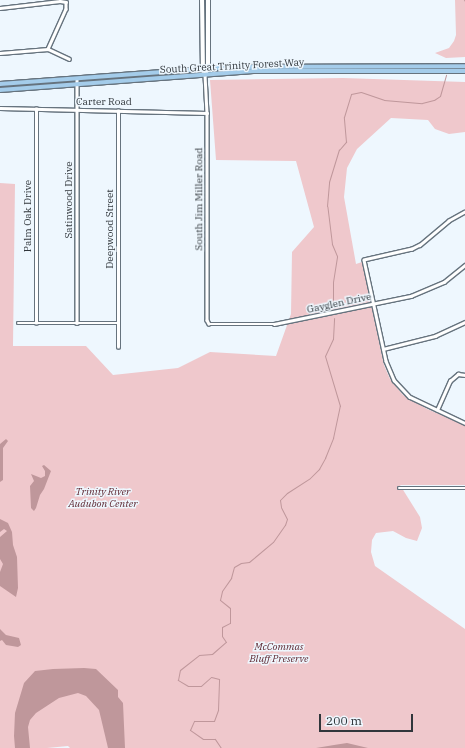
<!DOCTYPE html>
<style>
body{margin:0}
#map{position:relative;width:465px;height:748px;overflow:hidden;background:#eef7fe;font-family:"IBM Plex Serif",serif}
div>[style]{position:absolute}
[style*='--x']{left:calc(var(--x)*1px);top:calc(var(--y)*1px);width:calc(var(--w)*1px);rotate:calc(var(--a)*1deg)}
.green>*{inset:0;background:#efc8cc}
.water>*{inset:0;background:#bf979b}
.stream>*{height:1px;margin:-0.5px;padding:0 0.5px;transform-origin:0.5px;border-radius:0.5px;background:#bf979b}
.roads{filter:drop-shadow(1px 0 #66737e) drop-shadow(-1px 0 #66737e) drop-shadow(0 1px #66737e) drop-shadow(0 -1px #66737e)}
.minor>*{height:2.5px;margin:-1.25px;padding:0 1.25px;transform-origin:1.25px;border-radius:1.25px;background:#fff}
.secondary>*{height:4px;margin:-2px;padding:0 2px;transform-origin:2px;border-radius:2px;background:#fff}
.primary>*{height:4px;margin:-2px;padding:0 2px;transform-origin:2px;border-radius:2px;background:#a4ccea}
span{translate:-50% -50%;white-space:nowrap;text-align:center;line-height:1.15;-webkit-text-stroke:3px #eef7fe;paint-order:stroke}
.street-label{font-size:10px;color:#30363b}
.park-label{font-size:10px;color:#5f2933;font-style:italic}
.scale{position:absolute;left:319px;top:714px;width:94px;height:18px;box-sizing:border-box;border:2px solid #30363b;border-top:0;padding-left:5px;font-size:12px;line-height:14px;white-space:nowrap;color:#30363b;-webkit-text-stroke:3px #eef7fe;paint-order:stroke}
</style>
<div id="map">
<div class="green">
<i style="clip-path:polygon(455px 0,465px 0,465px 57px,446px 58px,435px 53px,449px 48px,454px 41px,456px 35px)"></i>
<i style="clip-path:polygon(343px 78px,465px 82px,465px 132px,449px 134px,435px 129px,428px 120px,391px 118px,357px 149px,347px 168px,344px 197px,356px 264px,362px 262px,384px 365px,390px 379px,403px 395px,427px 409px,465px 425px,465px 485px,400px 485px,420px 517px,422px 528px,417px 541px,406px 538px,393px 531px,376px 533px,372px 540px,371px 552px,375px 566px,465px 629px,465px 748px,70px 748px,68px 746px,47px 748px,0 748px,0 183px,15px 184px,13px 346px,86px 346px,113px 375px,178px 368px,210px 352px,276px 356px,291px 314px,292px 252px,314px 227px,296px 161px,216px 160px,210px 80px)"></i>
</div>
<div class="water">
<i style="clip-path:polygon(6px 439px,8px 441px,3px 448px,3px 480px,0 482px,0 444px)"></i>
<i style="clip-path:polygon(44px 465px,51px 471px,44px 489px,40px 495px,36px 508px,34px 511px,31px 508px,30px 486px,34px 481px,31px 474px,41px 478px,45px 476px,45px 471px,42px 466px)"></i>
<i style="clip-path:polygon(0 519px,8px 523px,12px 532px,13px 545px,17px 557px,18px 588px,16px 597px,0 586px,0 572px,3px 564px,0 559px,0 537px,7px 531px,4px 529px,0 532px)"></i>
<i style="clip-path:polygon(0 629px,6px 635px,19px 638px,21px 645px,18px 647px,6px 645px,2px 640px,0 641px)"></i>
<i style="clip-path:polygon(84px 668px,96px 669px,118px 690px,118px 697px,123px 703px,125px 748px,108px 748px,99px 710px,86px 696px,78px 693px,59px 698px,36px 713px,30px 720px,28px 727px,30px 748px,15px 748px,14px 736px,15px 713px,24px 683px,35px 671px,53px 669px)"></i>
<i style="clip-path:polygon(347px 743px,368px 748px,316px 748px,334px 745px)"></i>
</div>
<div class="stream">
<i style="--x:464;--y:0;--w:1;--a:45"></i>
<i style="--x:333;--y:307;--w:25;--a:-90"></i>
<i style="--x:333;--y:282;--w:26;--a:-81"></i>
<i style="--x:337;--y:256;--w:13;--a:-113"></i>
<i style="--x:332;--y:244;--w:38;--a:-97"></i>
<i style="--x:327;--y:206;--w:24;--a:-85"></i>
<i style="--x:329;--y:182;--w:34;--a:-73"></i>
<i style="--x:339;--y:150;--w:11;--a:-49"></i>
<i style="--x:346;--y:142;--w:25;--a:-95"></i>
<i style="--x:344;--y:117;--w:24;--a:-73"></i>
<i style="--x:351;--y:94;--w:10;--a:-11"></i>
<i style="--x:361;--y:92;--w:24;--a:19"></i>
<i style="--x:384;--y:100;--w:38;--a:5"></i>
<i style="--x:422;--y:103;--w:12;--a:-14"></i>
<i style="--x:434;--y:100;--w:7;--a:-34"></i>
<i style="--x:440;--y:96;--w:22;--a:-74"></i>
<i style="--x:221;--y:748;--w:11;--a:-124"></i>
<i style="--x:215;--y:739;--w:12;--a:180"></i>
<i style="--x:203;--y:739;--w:16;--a:-145"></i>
<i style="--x:190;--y:730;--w:10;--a:-66"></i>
<i style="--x:194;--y:721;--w:20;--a:0"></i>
<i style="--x:214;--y:721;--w:12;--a:-70"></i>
<i style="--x:218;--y:710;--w:31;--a:-88"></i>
<i style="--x:219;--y:679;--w:8;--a:-166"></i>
<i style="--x:211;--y:677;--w:13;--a:138"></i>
<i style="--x:201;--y:686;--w:13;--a:180"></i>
<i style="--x:188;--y:686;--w:12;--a:-149"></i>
<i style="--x:178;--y:680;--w:10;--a:-79"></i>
<i style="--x:180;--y:670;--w:24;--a:-38"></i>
<i style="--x:199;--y:655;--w:13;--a:-4"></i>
<i style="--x:212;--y:654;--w:18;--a:-41"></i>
<i style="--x:226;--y:642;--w:7;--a:-124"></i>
<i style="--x:222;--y:636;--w:9;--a:-90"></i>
<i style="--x:222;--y:627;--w:9;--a:-27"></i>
<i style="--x:230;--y:623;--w:15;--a:-90"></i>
<i style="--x:230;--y:608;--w:13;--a:-141"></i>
<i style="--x:220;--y:600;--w:9;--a:-77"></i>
<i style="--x:222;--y:591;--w:16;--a:-55"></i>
<i style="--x:231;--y:578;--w:11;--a:-75"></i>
<i style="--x:234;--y:567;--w:8;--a:-30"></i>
<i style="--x:241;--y:563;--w:8;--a:-7"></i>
<i style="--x:249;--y:562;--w:31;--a:-40"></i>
<i style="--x:273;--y:542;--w:21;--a:-55"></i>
<i style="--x:285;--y:525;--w:6;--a:-72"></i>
<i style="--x:287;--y:519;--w:13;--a:-117"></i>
<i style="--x:281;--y:507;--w:7;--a:-98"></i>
<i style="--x:280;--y:500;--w:10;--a:-45"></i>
<i style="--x:287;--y:493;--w:27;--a:-33"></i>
<i style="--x:310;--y:478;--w:13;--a:-45"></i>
<i style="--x:319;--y:469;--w:13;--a:-61"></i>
<i style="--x:325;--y:458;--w:22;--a:-68"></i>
<i style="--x:333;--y:438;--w:33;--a:-78"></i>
<i style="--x:340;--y:406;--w:52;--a:-106.7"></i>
<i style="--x:325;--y:356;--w:19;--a:-65"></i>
<i style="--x:333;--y:339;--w:21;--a:-87"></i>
</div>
<div class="roads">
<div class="minor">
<i style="--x:0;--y:8;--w:60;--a:-6.7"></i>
<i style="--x:60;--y:1;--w:6;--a:9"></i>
<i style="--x:66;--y:2;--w:7;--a:90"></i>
<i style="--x:66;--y:9;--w:44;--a:114.2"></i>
<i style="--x:0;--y:53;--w:48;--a:-4.8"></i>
<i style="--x:48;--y:49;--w:23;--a:25"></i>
<i style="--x:205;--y:75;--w:38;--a:87"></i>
<i style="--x:207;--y:113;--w:207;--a:90"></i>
<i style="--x:207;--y:320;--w:4;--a:63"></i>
<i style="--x:209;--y:324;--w:65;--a:0"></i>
<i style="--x:274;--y:324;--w:140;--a:-11.6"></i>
<i style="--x:411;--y:296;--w:36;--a:-23"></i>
<i style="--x:444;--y:282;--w:27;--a:-39"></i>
<i style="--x:77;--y:78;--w:245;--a:90"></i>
<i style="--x:0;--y:108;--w:207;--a:1.4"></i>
<i style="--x:465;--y:212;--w:18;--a:151"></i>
<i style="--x:449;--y:221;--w:38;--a:140"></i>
<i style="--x:420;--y:245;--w:9;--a:153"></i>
<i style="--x:412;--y:249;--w:49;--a:167.1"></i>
<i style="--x:364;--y:260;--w:103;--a:77.7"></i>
<i style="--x:386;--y:361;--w:21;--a:67"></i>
<i style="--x:394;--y:380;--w:23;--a:47"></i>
<i style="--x:410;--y:397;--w:61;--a:25.3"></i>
<i style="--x:18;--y:323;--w:100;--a:0"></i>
<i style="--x:36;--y:323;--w:214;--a:-90"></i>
<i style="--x:118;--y:347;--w:236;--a:-90"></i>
<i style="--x:383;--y:349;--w:54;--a:-14"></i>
<i style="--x:435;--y:336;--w:33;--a:-25"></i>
<i style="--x:437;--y:410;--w:32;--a:-66"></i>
<i style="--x:450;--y:381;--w:11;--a:-41"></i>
<i style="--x:458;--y:374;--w:7;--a:8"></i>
<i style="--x:399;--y:488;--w:66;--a:0"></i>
</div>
<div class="secondary">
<i style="--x:202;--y:0;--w:71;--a:89.2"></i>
<i style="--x:205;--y:75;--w:8;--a:-67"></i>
<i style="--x:208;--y:68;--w:68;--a:-90"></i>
</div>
<div class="primary">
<i style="--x:0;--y:84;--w:234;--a:-4.2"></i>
<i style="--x:233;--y:67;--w:232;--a:-0.2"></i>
<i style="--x:0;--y:90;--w:254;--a:-4.3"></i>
<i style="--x:253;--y:71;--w:212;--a:0"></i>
</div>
</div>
<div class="street-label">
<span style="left:232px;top:66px;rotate:-3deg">South Great Trinity Forest Way</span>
<span style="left:104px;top:102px">Carter Road</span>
<span style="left:199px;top:199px;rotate:-90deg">South Jim Miller Road</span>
<span style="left:69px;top:200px;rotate:-90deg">Satinwood Drive</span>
<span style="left:28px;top:216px;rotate:-90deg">Palm Oak Drive</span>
<span style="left:110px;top:229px;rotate:-90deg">Deepwood Street</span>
<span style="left:339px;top:303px;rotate:-12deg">Gayglen Drive</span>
</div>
<div class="park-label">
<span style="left:103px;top:497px">Trinity River<br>Audubon Center</span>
<span style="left:279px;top:652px">McCommas<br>Bluff Preserve</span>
</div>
<div class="scale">200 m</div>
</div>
